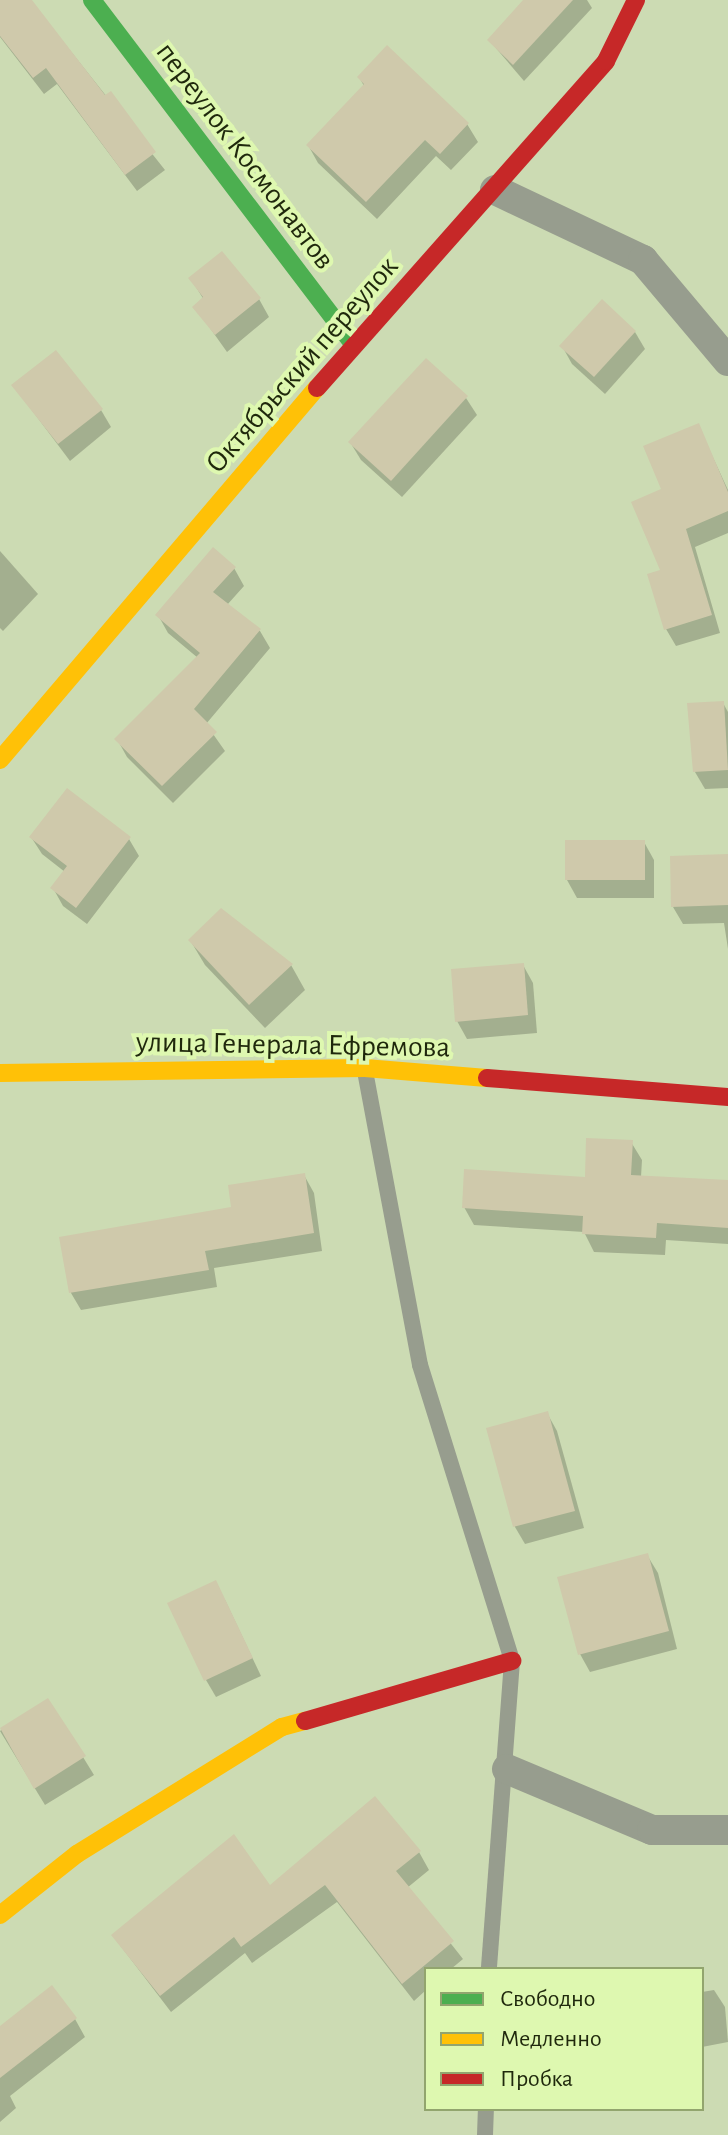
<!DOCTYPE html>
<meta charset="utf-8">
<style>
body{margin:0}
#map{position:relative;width:728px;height:2135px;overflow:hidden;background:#ccdbb3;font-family:"Alegreya Sans",sans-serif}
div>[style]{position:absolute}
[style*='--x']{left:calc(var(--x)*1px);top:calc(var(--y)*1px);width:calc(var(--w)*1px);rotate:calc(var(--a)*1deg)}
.shadow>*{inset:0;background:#0003}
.building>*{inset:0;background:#cfc9ab}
.lane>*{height:16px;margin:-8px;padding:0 8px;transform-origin:8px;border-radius:8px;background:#979d8e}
.street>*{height:30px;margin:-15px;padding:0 15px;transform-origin:15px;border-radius:15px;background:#979d8e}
.fast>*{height:18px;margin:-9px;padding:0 9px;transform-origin:9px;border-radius:9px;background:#4caf50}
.slow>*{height:18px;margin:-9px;padding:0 9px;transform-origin:9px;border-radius:9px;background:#ffc107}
.jam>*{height:18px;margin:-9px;padding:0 9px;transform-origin:9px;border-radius:9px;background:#c62828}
span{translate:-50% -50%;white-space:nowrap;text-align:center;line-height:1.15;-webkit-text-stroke:8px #def8b0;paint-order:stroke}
.street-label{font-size:30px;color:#1f280c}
.legend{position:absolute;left:424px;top:1967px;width:280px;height:144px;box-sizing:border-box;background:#def8b0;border:2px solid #92a56e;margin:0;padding:10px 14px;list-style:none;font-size:24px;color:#1f280c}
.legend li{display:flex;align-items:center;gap:16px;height:40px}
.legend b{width:40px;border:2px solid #92a56e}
</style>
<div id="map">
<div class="shadow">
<i style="clip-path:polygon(0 0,30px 0,165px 170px,137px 191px,57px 84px,44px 94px,0 37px)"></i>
<i style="clip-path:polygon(526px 0,587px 0,592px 8px,524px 81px,489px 40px)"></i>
<i style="clip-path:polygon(359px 77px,467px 124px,478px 142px,451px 170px,436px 156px,377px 219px,318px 163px,308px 145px,364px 86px)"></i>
<i style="clip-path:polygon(191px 279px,259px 299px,269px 317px,227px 352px,195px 307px,204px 300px)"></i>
<i style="clip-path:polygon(635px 332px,645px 349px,605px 394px,572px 364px,562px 346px)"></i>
<i style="clip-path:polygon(13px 385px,101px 410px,111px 427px,70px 461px)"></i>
<i style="clip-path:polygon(466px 398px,477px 415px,402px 497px,361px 460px,350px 442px)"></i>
<i style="clip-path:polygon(698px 425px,728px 490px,728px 533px,695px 547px,720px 633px,676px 646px,666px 629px,663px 490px)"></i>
<i style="clip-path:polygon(0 551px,38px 594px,3px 631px,0 628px)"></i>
<i style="clip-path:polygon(234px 568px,244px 586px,227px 605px,260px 631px,270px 648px,206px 724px,225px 751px,173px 803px,127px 757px,117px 739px,198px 658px,168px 633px,158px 615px)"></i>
<i style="clip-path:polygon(723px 703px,728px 712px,728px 788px,705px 789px,695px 772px)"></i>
<i style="clip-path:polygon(31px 837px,129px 839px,139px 856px,87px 924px,63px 906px,53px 888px,65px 872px,42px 854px)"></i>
<i style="clip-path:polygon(644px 842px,654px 860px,654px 898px,577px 898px,567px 880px)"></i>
<i style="clip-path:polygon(728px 856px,728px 949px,724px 923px,683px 924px,673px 907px)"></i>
<i style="clip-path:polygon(190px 940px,291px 965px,305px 990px,265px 1028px,205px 965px)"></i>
<i style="clip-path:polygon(523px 965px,533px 983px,537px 1033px,467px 1039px,457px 1021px)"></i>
<i style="clip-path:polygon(631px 1142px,642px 1160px,641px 1177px,728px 1183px,728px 1244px,666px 1240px,665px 1255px,594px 1252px,584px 1232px,474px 1225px,464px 1207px,587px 1179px)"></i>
<i style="clip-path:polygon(304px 1175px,314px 1193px,322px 1251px,214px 1268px,217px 1287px,81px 1310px,71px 1293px,61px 1238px,233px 1208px)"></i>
<i style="clip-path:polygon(547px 1413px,557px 1431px,584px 1528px,525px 1544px,515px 1527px,488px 1429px)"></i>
<i style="clip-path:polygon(647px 1555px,658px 1573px,677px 1649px,590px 1672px,580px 1654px)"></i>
<i style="clip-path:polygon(225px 1600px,261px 1676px,216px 1697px,206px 1680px)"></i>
<i style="clip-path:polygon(48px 1700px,94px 1775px,45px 1805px,0 1731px)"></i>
<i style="clip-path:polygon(419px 1852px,429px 1870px,407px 1888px,463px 1959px,451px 1969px,426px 1969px,426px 1990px,414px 2001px,337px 1902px,252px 1963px,245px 1953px,171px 2012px,113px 1936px,270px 1888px)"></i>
<i style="clip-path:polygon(714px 1990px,725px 2007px,728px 2042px,702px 2047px,702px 1992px)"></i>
<i style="clip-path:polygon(75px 2019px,85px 2037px,10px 2096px,16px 2108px,0 2122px,0 2030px)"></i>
</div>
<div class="building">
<i style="clip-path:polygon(0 0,32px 0,105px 95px,111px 91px,156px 152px,125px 175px,46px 68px,33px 78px,0 36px)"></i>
<i style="clip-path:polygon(523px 0,573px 0,513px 65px,487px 40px)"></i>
<i style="clip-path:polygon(387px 45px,469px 123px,440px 154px,425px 140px,366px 202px,306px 145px,364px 84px,357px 77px)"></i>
<i style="clip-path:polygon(222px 251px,261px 298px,215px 335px,192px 307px,203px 297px,188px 278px)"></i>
<i style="clip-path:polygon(602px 299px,636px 331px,594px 377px,559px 346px)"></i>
<i style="clip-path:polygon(56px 350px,103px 409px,58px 444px,11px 385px)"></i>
<i style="clip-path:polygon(426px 358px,468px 396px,391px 481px,348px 442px)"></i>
<i style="clip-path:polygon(699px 423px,728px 492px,728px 511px,686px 529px,712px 615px,664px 630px,647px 574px,660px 570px,631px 502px,661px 489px,643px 446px)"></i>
<i style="clip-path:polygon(213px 547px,236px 567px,213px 592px,261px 629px,194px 709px,217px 732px,162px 786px,114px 739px,200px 653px,155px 615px)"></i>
<i style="clip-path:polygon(724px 701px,728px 770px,693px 772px,687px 703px)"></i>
<i style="clip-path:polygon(67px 788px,131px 837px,76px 908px,50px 888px,67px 866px,29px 837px)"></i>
<i style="clip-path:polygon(565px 840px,645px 840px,645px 880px,565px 880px)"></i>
<i style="clip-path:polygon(728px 854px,728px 905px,671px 907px,670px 856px)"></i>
<i style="clip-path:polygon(221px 908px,293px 964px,249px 1005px,188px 940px)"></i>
<i style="clip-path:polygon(524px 963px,528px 1015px,455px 1022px,451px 969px)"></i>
<i style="clip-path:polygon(586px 1138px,633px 1140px,631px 1175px,728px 1180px,728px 1228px,657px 1223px,656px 1238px,582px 1234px,583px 1216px,462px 1208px,464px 1169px,585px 1177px)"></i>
<i style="clip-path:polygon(305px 1173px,314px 1233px,205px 1251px,209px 1270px,69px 1293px,59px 1237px,231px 1207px,228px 1185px)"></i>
<i style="clip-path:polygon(548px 1411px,575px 1511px,513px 1527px,486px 1428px)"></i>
<i style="clip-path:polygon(648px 1553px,669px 1631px,578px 1655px,557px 1577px)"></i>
<i style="clip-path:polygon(216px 1580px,253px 1658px,204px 1681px,167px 1603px)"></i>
<i style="clip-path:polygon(48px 1698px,86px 1756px,34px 1789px,0 1728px)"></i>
<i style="clip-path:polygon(375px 1796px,421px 1851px,396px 1871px,454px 1941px,402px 1984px,325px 1885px,241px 1947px,234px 1937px,160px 1996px,111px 1935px,234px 1834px,270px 1885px)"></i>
<i style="clip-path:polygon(52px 1985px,77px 2018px,0 2078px,0 2026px)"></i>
</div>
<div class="lane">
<i style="--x:365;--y:1071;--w:299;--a:79.4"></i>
<i style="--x:420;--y:1365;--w:310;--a:72.7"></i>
<i style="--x:512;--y:1661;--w:309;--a:94.3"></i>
<i style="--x:485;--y:2135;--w:26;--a:-88"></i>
</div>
<div class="street">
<i style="--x:495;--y:190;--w:164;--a:25.3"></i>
<i style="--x:643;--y:260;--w:132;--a:49.9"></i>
<i style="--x:507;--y:1769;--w:157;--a:22.8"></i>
<i style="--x:652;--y:1830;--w:76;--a:0"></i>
</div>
<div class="fast">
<i style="--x:92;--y:0;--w:433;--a:52.8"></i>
</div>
<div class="slow">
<i style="--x:0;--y:760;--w:489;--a:-49.6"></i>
<i style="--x:0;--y:1073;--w:365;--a:-0.8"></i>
<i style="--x:365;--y:1068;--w:122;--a:4.7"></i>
<i style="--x:0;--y:1915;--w:98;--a:-38.4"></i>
<i style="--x:77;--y:1854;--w:241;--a:-31.8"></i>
<i style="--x:282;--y:1727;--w:24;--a:-15"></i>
</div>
<div class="jam">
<i style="--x:317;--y:388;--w:436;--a:-48.5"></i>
<i style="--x:606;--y:61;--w:68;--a:-63.8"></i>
<i style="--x:487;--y:1078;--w:242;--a:4.5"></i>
<i style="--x:305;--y:1721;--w:216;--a:-16.2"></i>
</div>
<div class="street-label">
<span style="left:245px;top:156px;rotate:53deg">переулок Космонавтов</span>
<span style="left:302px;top:365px;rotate:-49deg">Октябрьский переулок</span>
<span style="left:293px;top:1045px;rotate:1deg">улица Генерала Ефремова</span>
</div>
<ul class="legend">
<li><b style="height:10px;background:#4caf50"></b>Свободно</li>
<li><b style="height:10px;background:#ffc107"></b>Медленно</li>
<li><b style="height:10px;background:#c62828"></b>Пробка</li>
</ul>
</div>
